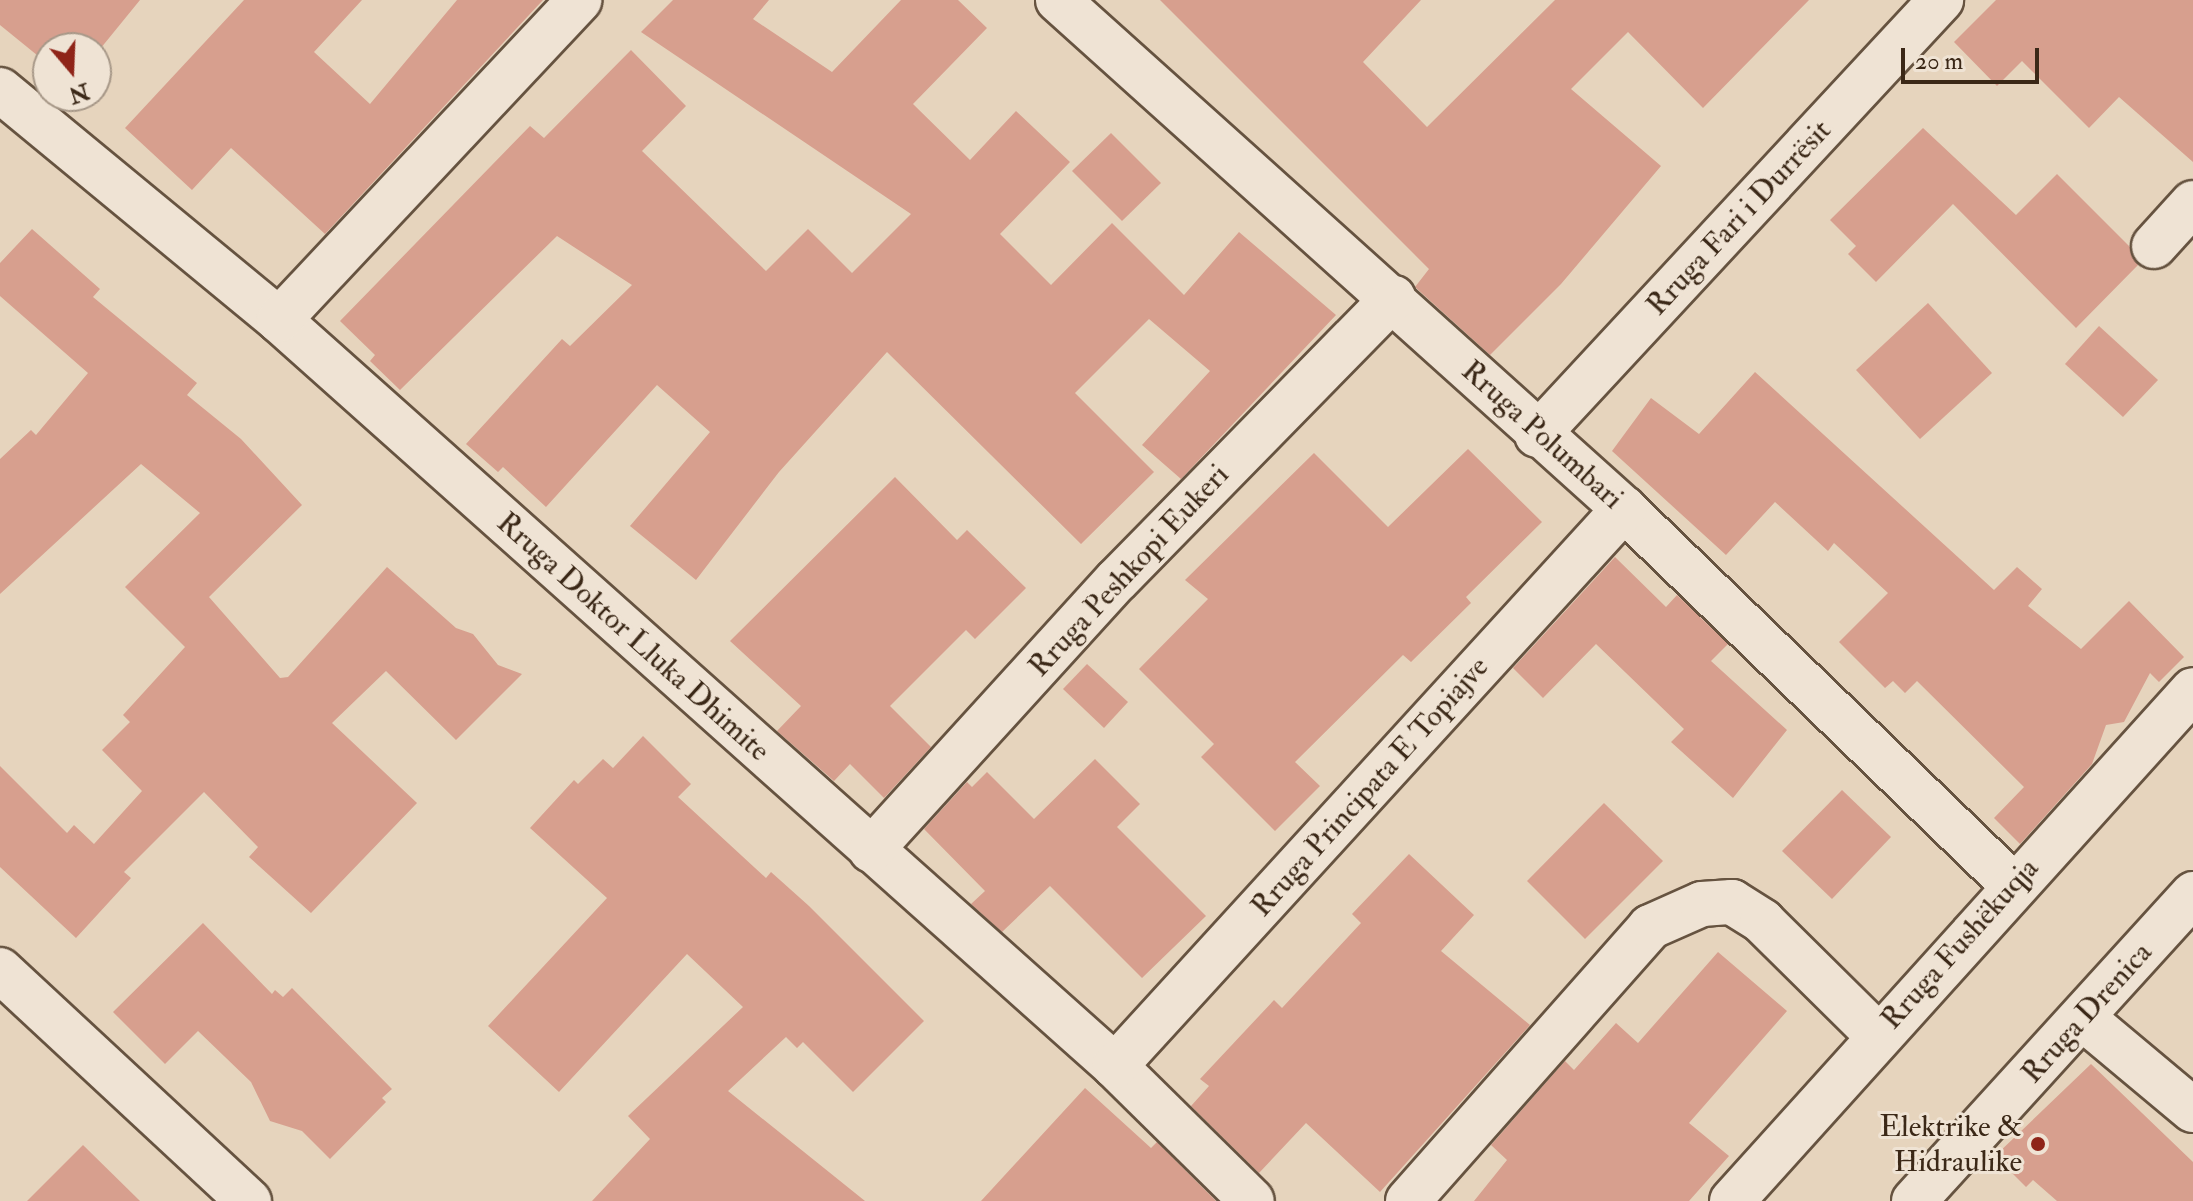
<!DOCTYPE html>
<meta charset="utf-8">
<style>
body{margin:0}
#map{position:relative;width:2193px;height:1201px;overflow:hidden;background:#e6d4bd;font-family:"IM FELL Double Pica",serif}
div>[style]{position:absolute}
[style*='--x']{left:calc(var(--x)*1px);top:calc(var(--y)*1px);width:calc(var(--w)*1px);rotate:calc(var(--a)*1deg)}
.building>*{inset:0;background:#d79f8e}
.roads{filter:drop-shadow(2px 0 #665340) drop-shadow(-2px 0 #665340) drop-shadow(0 2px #665340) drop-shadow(0 -2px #665340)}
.street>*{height:44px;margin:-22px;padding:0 22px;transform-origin:22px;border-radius:22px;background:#efe3d4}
.secondary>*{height:44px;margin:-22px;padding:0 22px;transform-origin:22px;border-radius:22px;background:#efe3d4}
.dots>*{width:22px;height:22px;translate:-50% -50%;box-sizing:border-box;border:4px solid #efe3d4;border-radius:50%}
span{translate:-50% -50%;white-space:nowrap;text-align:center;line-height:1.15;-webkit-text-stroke:6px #efe3d4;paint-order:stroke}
.street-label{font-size:30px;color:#3b2817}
.poi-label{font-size:30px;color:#3b2817}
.right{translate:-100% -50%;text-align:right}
.north{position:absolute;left:32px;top:32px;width:80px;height:80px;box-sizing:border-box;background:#efe3d4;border:2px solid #a79888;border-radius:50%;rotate:161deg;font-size:22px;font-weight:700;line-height:32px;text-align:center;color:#3b2817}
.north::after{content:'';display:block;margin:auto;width:28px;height:36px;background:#8f2418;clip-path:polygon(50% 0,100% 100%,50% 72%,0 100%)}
.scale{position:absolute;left:1901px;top:48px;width:138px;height:36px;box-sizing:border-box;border:4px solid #3b2817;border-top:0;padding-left:10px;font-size:24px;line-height:28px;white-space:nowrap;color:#3b2817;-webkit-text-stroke:6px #efe3d4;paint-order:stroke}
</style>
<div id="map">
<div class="building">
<i style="clip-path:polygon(0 0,140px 0,96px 54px,96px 48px,48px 48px,48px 64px,0 25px)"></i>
<i style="clip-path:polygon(244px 0,362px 0,314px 52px,370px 104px,457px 0,543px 0,325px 234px,231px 148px,192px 190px,125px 128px)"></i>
<i style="clip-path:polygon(673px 0,769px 0,753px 19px,832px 72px,901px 0,958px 0,987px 28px,913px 104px,970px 160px,1016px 111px,1070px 162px,1000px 234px,1051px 285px,1112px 223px,1184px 295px,1239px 232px,1336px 315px,1181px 479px,1142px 445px,1210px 371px,1149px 319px,1075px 393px,1154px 472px,1081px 544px,887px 352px,779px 472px,696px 580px,630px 526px,710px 432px,657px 385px,546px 507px,503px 467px,498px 472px,466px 444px,562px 339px,570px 346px,632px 285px,557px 236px,400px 390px,370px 361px,375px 355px,340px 321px,530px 126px,544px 138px,631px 50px,686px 106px,642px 151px,766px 271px,808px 229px,852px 273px,911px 214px,641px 32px)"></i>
<i style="clip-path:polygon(1160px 0,1421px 0,1363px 62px,1427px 127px,1555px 0,1809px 0,1703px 108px,1628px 32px,1571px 89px,1661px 166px,1561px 284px,1490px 355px,1415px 287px,1429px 269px)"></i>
<i style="clip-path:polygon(1996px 0,2193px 0,2193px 162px,2119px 97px,2089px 128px,2022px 61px,1997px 86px,1954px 42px)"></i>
<i style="clip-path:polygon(1923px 128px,2016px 215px,2057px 174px,2130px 247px,2138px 265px,2076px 328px,1953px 204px,1876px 282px,1848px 254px,1856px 246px,1830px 220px)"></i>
<i style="clip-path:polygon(1111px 133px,1161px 183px,1122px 221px,1072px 171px)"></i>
<i style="clip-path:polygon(32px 229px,100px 289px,93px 297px,197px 383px,187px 395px,241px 439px,302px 505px,209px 597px,280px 678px,288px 677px,387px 567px,456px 628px,473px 634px,498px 665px,522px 674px,456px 740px,386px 671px,332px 723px,417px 803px,311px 913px,249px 857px,258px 847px,204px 792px,124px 872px,131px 878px,76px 938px,0 867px,0 766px,67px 833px,74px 825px,94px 844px,142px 791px,102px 750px,130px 722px,123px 715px,185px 647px,125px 587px,200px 513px,141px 464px,0 594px,0 459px,31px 430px,36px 435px,88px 373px,0 296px,0 263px)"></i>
<i style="clip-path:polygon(1928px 303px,1992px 373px,1920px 439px,1856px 370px)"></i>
<i style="clip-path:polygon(2099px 326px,2158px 380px,2123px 417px,2065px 364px)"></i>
<i style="clip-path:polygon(1755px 372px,1994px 590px,2017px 567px,2042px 589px,2028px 606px,2081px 649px,2129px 601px,2184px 657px,2159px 682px,2150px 673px,2124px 722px,2106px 725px,2092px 764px,2020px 844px,1994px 818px,2024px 787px,1917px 681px,1905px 693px,1893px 681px,1885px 688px,1839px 642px,1888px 593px,1834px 543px,1828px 551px,1775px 502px,1726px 555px,1612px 451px,1651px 398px,1699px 434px)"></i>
<i style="clip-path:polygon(1468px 449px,1542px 522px,1466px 597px,1471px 603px,1411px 662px,1403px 655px,1295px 762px,1320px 786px,1275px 831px,1201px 757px,1214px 744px,1139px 669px,1208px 599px,1185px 580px,1314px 453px,1388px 527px)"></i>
<i style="clip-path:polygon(895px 477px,957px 540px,967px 530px,1026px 588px,975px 639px,966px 630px,890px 706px,931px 747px,884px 798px,850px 764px,834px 781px,777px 731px,801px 706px,730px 641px)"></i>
<i style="clip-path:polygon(1615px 557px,1666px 607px,1677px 595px,1728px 644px,1711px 661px,1787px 730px,1733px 798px,1671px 742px,1684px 729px,1596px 644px,1543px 698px,1513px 668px)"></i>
<i style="clip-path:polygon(1087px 664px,1128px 702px,1104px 728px,1063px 689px)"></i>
<i style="clip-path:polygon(643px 736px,691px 784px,678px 797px,766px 878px,771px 872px,809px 906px,924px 1021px,853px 1092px,803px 1042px,797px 1048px,786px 1037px,728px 1091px,865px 1201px,592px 1201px,650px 1139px,628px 1116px,743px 1007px,687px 954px,559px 1092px,488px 1026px,607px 898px,530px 828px,574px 780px,578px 784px,603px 759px,613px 768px)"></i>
<i style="clip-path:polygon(1095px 759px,1140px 804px,1117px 827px,1206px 916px,1142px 978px,1050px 886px,1002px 932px,971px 904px,985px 891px,924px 829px,967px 782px,972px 787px,987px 772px,1034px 819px)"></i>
<i style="clip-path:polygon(1842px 790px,1891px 837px,1832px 899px,1782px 851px)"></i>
<i style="clip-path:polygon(1604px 803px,1663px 861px,1585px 939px,1527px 881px)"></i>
<i style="clip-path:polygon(1409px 854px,1474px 915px,1441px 951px,1530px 1025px,1380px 1192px,1306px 1123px,1259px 1173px,1191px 1106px,1209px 1086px,1200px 1079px,1274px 1000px,1282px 1008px,1361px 923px,1352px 914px)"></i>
<i style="clip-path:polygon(203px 923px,272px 994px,275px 990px,283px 997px,292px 988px,392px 1089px,382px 1098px,386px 1102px,330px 1159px,302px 1131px,270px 1121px,251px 1082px,198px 1031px,165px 1064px,113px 1012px)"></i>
<i style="clip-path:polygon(1718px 952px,1787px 1011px,1689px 1123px,1729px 1156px,1689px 1201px,1474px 1201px,1507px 1160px,1491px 1145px,1565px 1061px,1574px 1070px,1616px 1023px,1638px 1043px)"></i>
<i style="clip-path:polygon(2091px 1064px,2193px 1162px,2193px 1201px,2057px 1201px,2033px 1180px,2026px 1187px,1995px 1156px)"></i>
<i style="clip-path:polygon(1085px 1088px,1151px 1148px,1157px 1142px,1216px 1201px,981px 1201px)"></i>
<i style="clip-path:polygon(83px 1145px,140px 1201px,27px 1201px)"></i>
</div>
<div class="roads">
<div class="street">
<i style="--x:1058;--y:0;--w:761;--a:41.96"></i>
<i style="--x:1624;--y:509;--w:541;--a:44.03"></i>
<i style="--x:0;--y:90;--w:362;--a:39.5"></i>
<i style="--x:279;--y:320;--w:1120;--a:41.74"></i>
<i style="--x:1115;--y:1066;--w:192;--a:44.6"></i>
<i style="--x:2154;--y:246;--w:58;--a:-47.8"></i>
<i style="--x:279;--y:320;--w:439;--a:-46.8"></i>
<i style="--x:1537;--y:435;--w:594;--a:-47.12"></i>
<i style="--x:871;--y:850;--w:365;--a:-47.7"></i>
<i style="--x:1117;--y:580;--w:395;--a:-45.6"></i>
<i style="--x:0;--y:970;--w:340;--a:42.9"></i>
<i style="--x:1115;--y:1066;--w:755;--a:-47.58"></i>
<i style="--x:1408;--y:1201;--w:366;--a:-48.5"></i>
<i style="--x:1650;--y:927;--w:57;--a:-23.9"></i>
<i style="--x:1702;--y:904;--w:30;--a:-4"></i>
<i style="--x:1732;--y:902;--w:36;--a:32"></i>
<i style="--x:1762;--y:921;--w:162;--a:44.7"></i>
<i style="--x:1732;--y:1201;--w:688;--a:-47.94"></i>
</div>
<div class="secondary">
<i style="--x:2084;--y:1019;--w:142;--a:39.9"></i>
<i style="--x:1914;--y:1201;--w:415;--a:-47.7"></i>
</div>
</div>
<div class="dots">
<i style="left:2038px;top:1144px;background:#8f2418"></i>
</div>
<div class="street-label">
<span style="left:1739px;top:218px;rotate:-47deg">Rruga Fari i Durrësit</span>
<span style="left:1542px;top:435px;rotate:42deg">Rruga Polumbari</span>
<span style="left:1129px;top:571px;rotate:-47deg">Rruga Peshkopi Eukeri</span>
<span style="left:633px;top:637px;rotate:42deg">Rruga Doktor Lluka Dhimite</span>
<span style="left:1370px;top:787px;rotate:-48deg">Rruga Principata E Topiajve</span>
<span style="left:1960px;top:944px;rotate:-48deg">Rruga Fushëkuqja</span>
<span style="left:2087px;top:1013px;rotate:-48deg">Rruga Drenica</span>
</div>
<div class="poi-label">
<span class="right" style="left:2022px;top:1144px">Elektrike &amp;<br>Hidraulike</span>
</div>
<div class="north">N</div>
<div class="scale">20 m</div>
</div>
